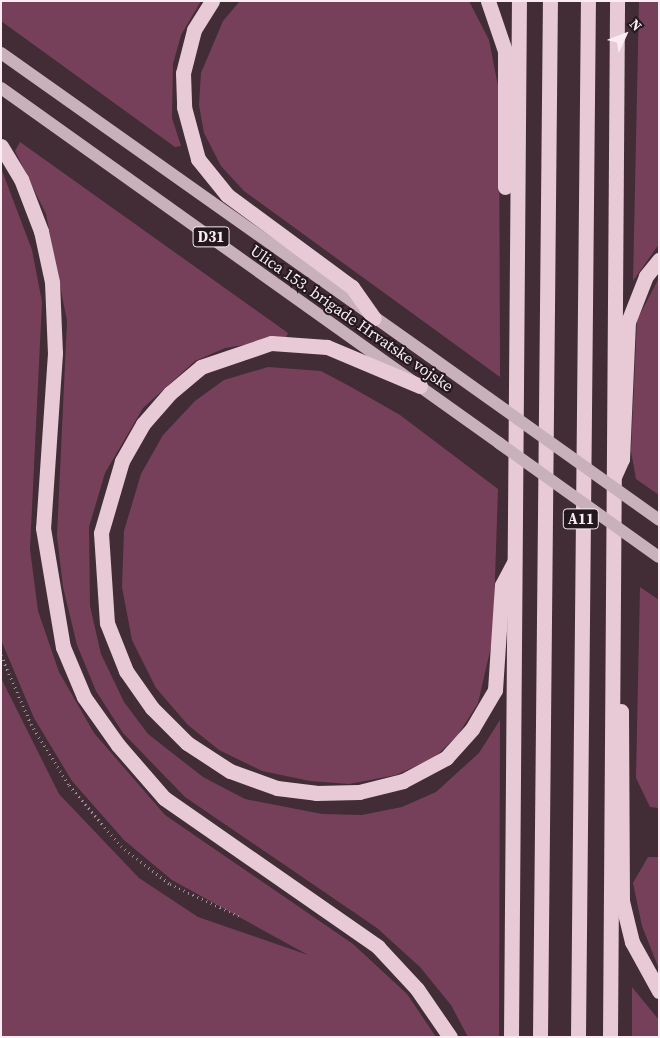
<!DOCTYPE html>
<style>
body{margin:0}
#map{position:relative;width:660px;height:1038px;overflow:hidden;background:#422c36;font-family:"Source Serif 4",serif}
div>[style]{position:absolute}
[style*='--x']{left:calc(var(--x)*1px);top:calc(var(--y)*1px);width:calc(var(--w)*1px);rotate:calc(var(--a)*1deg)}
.green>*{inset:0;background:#76405b}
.path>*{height:3px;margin-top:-1.5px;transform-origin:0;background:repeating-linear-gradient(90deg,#a4929a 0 1px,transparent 0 5px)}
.primary>*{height:12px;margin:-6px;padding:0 6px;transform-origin:6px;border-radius:6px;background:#c9b1bc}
.motorway>*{height:15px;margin:-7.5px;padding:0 7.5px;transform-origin:7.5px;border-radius:7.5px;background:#e7cad6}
.primary-bridge>*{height:12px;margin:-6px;padding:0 6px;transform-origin:6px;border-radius:6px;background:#c9b1bc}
span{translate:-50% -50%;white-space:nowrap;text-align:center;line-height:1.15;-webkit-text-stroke:4px #22181d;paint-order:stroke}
.shield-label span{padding:1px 4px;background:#22181d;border:1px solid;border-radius:4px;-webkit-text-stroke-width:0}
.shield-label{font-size:15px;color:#fbecf3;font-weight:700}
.street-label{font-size:16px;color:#fbecf3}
.frame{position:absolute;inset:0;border:2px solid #fbecf3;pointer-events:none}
.north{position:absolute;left:600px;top:10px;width:50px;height:50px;-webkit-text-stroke:4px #22181d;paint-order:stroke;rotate:47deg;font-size:14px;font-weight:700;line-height:20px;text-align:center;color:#fbecf3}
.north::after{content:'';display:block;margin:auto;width:18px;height:22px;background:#fbecf3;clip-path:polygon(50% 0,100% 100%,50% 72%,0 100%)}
</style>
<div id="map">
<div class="green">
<i style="clip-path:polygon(1px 1px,201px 1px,181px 35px,173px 64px,172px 118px,181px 146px,175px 147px,1px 21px)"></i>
<i style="clip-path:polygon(240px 1px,469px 1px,489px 40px,499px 91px,500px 377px,244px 191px,221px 166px,204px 133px,199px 105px,201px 73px,223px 21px)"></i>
<i style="clip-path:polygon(639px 1px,659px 1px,659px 244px,633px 281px)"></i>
<i style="clip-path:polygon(20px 142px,288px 333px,286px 338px,225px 348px,195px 361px,143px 408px,105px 473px,89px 527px,90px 606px,101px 654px,124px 702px,148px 734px,203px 777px,245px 799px,322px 814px,362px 815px,402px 807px,436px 792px,479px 753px,500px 720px,499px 1037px,468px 1037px,451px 1005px,420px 967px,377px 928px,185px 797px,123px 733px,96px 691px,77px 645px,63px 587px,57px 536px,67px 321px,46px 214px,15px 151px)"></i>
<i style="clip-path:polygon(1px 168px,32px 250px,42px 302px,30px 549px,38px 611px,59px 672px,94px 733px,165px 815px,353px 944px,407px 994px,436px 1037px,1px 1037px,1px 678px,59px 794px,139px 878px,198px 917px,308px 955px,172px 880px,124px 840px,72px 781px,34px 718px,1px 640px)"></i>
<i style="clip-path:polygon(659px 278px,659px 495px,636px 479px,631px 451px,637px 320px)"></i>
<i style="clip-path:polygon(268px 367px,321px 371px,351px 387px,400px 415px,498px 489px,493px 638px,478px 703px,458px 735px,434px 758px,396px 775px,349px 784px,310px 781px,262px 771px,219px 750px,188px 725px,156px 688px,132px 640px,122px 587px,124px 531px,141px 474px,163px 435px,195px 401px,224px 380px)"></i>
<i style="clip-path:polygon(640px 587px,659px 600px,659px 808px,650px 807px,636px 778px)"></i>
<i style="clip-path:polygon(648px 857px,659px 857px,659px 969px,642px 926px,633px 883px)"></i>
<i style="clip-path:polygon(632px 987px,659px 1020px,659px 1037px,632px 1037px)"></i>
</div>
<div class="path">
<i style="--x:1;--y:655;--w:75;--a:66.5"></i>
<i style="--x:31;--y:724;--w:72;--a:58.1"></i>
<i style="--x:69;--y:785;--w:80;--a:49.6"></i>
<i style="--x:121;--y:846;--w:62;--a:37.8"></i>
<i style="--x:170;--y:884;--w:76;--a:24.9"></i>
</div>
<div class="primary">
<i style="--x:1;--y:53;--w:523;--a:35.27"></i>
<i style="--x:1;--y:88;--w:612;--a:35.48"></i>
</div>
<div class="motorway">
<i style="--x:212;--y:1;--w:34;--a:122"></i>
<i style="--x:194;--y:30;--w:44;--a:104.3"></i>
<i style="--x:183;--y:73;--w:34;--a:88"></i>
<i style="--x:184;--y:107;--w:54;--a:74.9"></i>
<i style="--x:198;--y:159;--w:46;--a:51.1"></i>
<i style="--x:227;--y:195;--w:155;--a:36.4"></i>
<i style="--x:352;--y:287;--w:38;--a:55"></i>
<i style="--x:488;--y:1;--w:53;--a:71.2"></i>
<i style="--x:505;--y:51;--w:136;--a:90"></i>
<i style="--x:1;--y:146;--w:39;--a:59"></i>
<i style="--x:21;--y:179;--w:56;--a:69"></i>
<i style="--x:41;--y:231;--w:52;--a:77.8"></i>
<i style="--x:52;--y:282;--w:71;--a:87.6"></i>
<i style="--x:55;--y:353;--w:175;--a:93.9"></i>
<i style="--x:43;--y:528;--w:121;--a:80.5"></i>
<i style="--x:63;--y:647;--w:54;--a:67.2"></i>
<i style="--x:84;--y:697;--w:59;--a:54.7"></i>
<i style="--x:118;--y:745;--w:70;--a:49"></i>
<i style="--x:164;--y:798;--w:261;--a:34.8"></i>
<i style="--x:378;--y:947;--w:57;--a:47.1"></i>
<i style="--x:417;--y:989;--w:58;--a:55.5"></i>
<i style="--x:420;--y:386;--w:101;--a:-157.2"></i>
<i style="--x:327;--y:347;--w:56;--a:-175.9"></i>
<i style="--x:271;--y:343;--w:74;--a:161.1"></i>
<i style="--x:201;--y:367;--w:40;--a:140"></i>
<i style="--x:170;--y:393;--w:41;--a:131.1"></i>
<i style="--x:143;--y:424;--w:43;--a:119.6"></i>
<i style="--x:122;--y:461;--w:75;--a:106.3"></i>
<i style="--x:101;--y:533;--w:90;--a:86.2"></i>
<i style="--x:107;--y:623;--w:52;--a:68.4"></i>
<i style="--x:126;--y:671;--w:45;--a:54.9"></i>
<i style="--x:152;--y:708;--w:49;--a:45"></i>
<i style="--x:187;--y:743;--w:51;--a:33.1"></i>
<i style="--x:230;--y:771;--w:50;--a:19.9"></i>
<i style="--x:277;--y:788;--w:39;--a:7"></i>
<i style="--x:316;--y:793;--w:43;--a:-1.3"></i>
<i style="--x:359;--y:792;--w:45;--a:-14"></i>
<i style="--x:403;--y:781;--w:49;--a:-28.1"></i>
<i style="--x:446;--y:758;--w:39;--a:-48"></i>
<i style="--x:472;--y:729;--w:45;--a:-59.5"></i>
<i style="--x:495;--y:690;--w:105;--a:-86.2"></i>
<i style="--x:502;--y:585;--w:26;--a:-62"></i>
<i style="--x:613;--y:479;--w:22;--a:-66"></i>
<i style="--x:622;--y:459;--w:137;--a:-87.5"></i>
<i style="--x:628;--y:322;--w:49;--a:-68.6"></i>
<i style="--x:646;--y:276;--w:21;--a:-51"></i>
<i style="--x:621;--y:711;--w:190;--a:89.7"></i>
<i style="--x:622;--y:901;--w:42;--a:76.3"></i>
<i style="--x:632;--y:942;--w:56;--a:61.1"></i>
<i style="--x:511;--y:1037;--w:1036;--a:-89.56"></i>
<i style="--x:540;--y:1037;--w:1036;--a:-89.45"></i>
<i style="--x:578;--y:1037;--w:1036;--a:-89.45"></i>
<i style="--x:610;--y:1037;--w:1036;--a:-89.61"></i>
</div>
<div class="primary-bridge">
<i style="--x:428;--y:355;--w:284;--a:35.5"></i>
<i style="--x:499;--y:443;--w:196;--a:35.5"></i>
</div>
<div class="shield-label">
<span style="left:211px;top:237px">D31</span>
<span style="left:581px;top:519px">A11</span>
</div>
<div class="street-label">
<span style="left:352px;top:318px;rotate:35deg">Ulica 153. brigade Hrvatske vojske</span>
</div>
<div class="frame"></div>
<div class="north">N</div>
</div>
